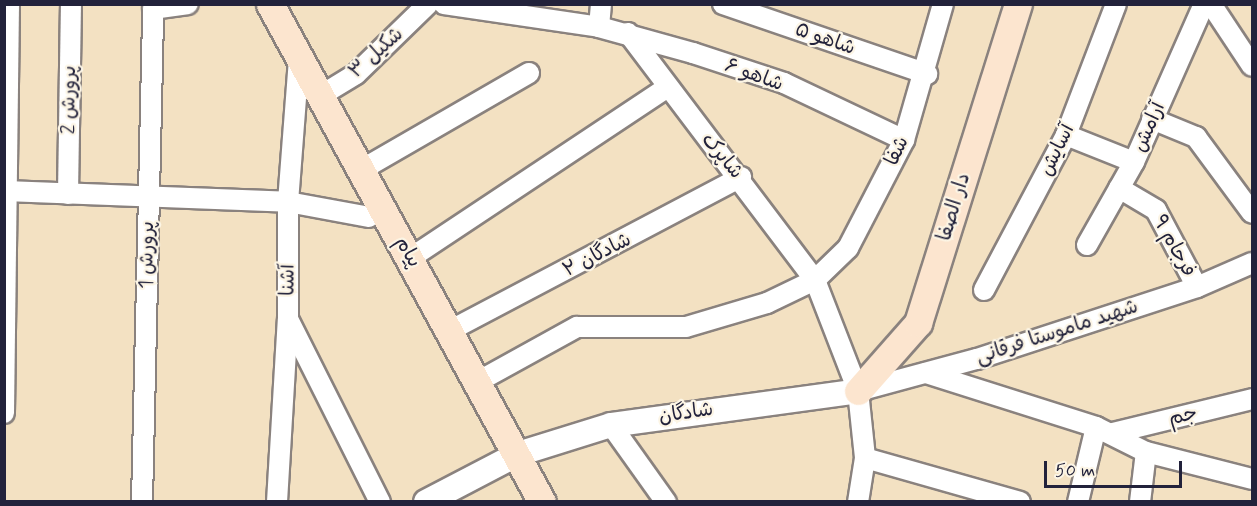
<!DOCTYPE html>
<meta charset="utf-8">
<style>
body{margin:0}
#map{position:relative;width:1257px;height:506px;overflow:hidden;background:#f3e1c2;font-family:Mynerve,"Playpen Sans Arabic",sans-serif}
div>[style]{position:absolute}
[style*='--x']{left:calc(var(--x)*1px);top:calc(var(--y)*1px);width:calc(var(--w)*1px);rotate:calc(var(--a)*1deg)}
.roads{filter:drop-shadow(2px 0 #8a827e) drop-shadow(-2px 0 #8a827e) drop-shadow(0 2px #8a827e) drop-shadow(0 -2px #8a827e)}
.minor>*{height:20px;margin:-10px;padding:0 10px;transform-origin:10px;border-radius:10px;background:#fff}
.tertiary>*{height:24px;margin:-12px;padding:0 12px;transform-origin:12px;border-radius:12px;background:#fff}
.secondary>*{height:27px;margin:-13.5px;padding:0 13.5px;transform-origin:13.5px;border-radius:13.5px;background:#fce5cf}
span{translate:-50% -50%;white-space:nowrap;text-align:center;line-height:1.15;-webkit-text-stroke:4.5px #fcf5e5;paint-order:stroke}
.street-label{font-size:20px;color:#22223b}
.frame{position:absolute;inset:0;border:6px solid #22223b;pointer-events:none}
.scale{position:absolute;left:1044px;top:461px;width:138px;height:27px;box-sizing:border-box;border:3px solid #22223b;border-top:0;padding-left:8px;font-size:18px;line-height:21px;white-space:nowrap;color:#22223b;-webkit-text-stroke:4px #fcf5e5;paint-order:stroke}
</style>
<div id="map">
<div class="roads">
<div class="minor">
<i style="--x:444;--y:4;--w:157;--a:8.4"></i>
<i style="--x:599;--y:27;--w:98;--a:15.5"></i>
<i style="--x:693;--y:53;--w:96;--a:18.2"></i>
<i style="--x:784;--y:83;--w:133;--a:25.4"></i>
<i style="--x:723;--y:4;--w:216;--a:18.9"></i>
<i style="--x:1211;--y:4;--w:74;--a:56.5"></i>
<i style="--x:599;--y:27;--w:23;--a:-85"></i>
<i style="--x:628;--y:33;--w:310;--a:52.9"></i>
<i style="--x:815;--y:280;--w:119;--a:68.8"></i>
<i style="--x:858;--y:391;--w:67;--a:84"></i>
<i style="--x:865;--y:458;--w:45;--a:99"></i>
<i style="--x:320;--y:96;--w:42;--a:-31.4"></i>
<i style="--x:356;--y:74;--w:100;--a:-44.2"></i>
<i style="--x:1152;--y:119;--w:48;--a:22.2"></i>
<i style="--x:1196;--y:137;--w:94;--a:53.6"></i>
<i style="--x:1066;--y:135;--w:73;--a:21.7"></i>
<i style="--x:361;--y:170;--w:194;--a:-30"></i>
<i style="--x:1119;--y:188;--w:43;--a:30.7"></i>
<i style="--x:1156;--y:210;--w:87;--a:62"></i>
<i style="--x:5;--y:191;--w:283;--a:2.2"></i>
<i style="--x:288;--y:202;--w:82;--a:10.5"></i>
<i style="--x:68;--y:194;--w:188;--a:-89.1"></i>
<i style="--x:1087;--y:245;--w:95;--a:-60.5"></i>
<i style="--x:1134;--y:162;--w:173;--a:-66.1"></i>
<i style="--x:412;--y:257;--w:304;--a:-33.6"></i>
<i style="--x:984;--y:290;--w:175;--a:-62.1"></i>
<i style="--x:1066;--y:135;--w:140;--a:-69.1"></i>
<i style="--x:288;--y:319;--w:205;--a:63.3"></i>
<i style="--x:451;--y:330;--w:328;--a:-27.8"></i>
<i style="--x:926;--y:373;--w:178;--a:17.6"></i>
<i style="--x:1096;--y:427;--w:56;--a:26.6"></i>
<i style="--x:1146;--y:452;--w:109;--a:14.3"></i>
<i style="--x:479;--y:381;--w:112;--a:-28.9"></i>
<i style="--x:577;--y:327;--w:109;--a:0"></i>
<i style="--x:686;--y:327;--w:84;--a:-16.5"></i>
<i style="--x:767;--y:303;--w:53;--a:-25.6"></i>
<i style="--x:815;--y:280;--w:46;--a:-44.1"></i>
<i style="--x:848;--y:248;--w:122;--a:-62.6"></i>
<i style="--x:904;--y:140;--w:141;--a:-74"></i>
<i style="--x:858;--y:391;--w:123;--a:-15.1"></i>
<i style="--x:977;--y:359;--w:231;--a:-18.1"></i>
<i style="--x:1197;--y:287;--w:60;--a:-23.6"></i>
<i style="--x:4;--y:413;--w:409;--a:-89.3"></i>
<i style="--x:611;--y:425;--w:95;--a:54.5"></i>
<i style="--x:1113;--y:433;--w:143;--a:-13.7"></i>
<i style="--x:865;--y:458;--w:161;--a:15.8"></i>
<i style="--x:142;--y:502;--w:493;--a:-88.7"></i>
<i style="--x:153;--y:9;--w:35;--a:-8"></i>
<i style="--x:277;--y:502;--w:183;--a:-86.6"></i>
<i style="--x:288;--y:319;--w:117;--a:-90"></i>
<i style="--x:288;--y:202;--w:144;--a:-85.6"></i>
<i style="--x:1078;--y:502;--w:77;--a:-76.5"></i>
<i style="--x:1140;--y:502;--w:50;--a:-83.2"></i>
</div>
<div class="tertiary">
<i style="--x:426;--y:502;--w:104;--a:-27.6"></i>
<i style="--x:518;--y:454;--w:97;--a:-17.3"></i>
<i style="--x:611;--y:425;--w:249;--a:-7.8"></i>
</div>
<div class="secondary">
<i style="--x:270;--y:4;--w:567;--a:61.36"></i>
<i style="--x:858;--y:391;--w:91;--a:-48.6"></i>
<i style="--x:918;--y:323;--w:334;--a:-72.6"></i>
</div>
</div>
<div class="street-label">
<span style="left:825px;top:39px;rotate:19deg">شاهو ۵</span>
<span style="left:376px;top:53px;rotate:-42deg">شکیل ۳</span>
<span style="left:754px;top:75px;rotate:20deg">شاهو ۶</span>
<span style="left:69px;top:100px;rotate:-89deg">پرورش 2</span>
<span style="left:1149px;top:127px;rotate:-66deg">آرامش</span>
<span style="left:1057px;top:150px;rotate:-64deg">آسایش</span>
<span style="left:897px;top:151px;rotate:-65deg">شفا</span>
<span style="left:722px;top:156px;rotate:50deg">شاپرک</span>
<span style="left:954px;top:207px;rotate:-73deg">دار الصفا</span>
<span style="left:1174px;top:246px;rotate:61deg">فرجام ۹</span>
<span style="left:408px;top:252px;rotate:60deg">پیام</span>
<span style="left:147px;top:255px;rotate:-89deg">پرورش 1</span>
<span style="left:597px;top:255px;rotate:-27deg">شادگان ۲</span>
<span style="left:288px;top:280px;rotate:-90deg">آشنا</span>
<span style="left:1057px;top:332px;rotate:-18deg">شهید ماموستا فرقانی</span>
<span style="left:686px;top:413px;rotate:-8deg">شادگان</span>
<span style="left:1183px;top:416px;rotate:-14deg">جم</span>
</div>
<div class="frame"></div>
<div class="scale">50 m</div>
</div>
